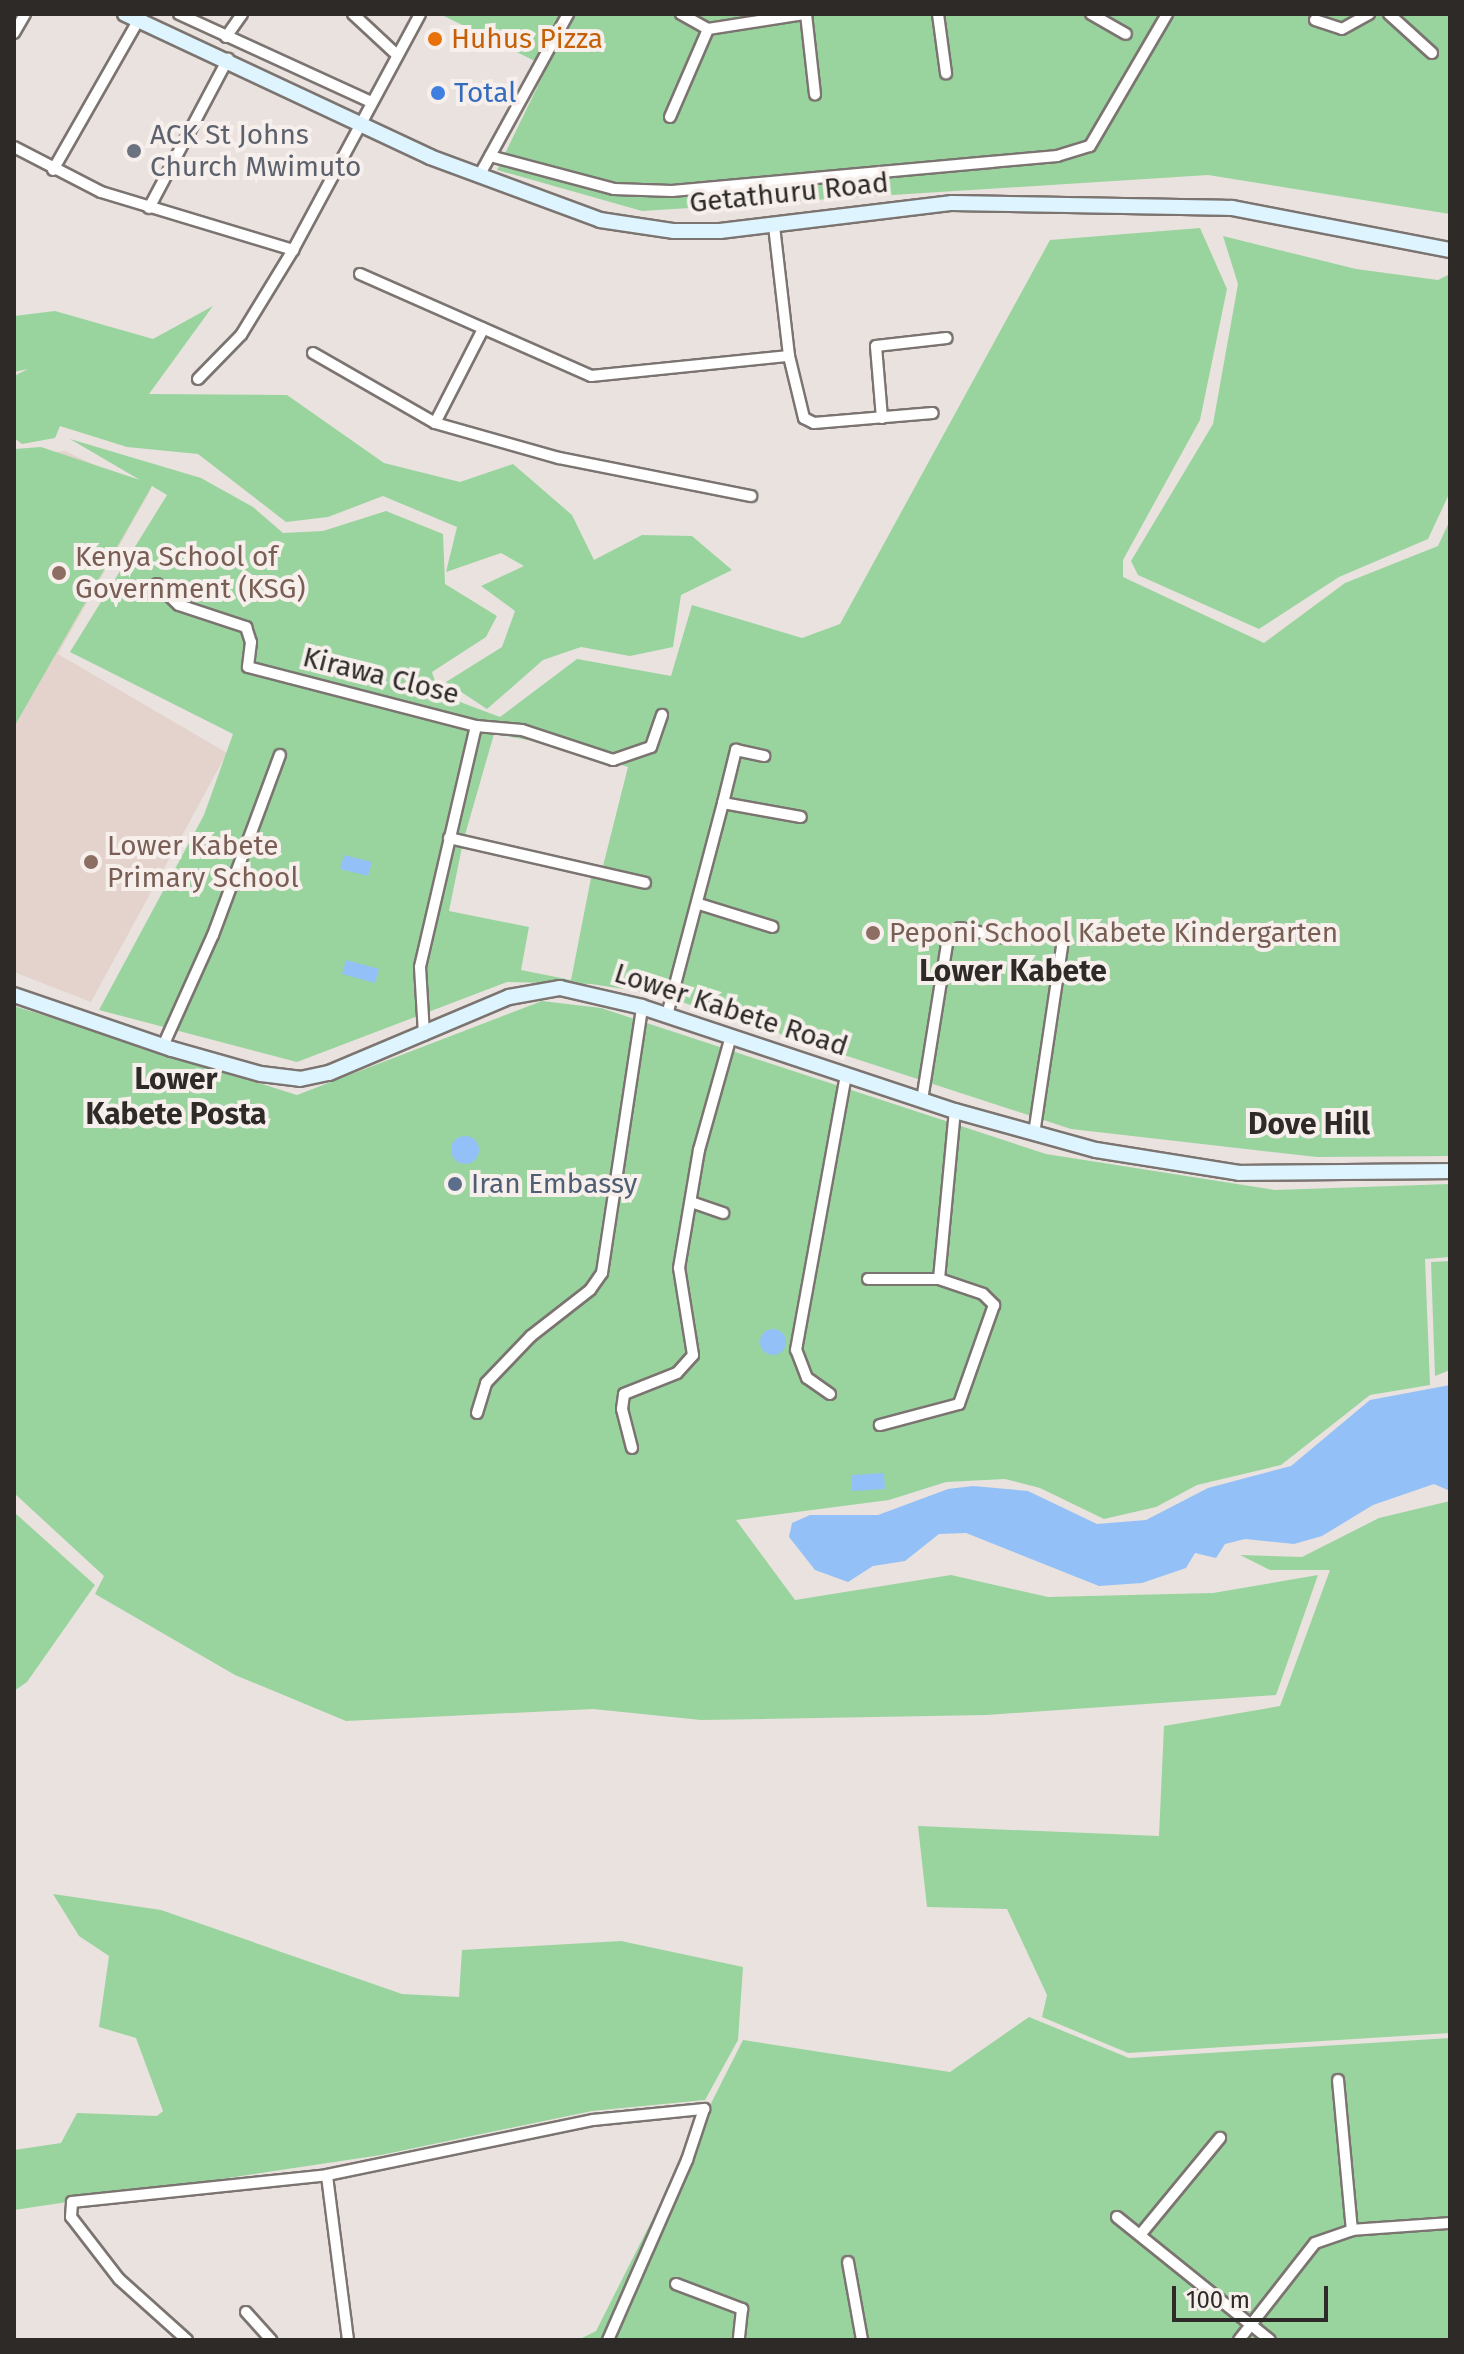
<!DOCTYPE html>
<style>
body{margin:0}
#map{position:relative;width:1464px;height:2354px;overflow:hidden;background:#eae2de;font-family:"Fira Sans",sans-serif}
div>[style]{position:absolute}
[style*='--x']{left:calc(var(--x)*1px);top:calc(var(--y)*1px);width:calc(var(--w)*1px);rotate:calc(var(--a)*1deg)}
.built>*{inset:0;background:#e3d3cc}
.green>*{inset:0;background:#99d49f}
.water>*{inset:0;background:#93c1f7}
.round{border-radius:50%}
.roads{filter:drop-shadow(2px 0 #7b7470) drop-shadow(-2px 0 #7b7470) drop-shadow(0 2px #7b7470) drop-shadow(0 -2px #7b7470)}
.street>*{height:10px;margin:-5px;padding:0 5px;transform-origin:5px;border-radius:5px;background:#fff}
.secondary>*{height:14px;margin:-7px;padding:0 7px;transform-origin:7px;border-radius:7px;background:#def4fe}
.dots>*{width:22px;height:22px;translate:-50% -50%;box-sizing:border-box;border:4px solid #f7efeb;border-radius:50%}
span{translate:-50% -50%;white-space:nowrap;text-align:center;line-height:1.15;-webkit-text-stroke:8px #f7efeb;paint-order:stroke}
.food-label{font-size:28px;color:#c56008}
.left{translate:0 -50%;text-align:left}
.shop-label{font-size:28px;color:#366cbe}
.worship-label{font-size:28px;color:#5b616d}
.street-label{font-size:28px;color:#2d2a28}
.education-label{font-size:28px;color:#785e54}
.service-label{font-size:28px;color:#4e5e75}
.neighbourhood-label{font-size:30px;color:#2d2a28;font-weight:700}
.frame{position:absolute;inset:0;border:16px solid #2d2a28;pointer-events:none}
.scale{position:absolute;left:1172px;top:2286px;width:156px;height:36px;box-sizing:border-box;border:4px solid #2d2a28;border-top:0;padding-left:10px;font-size:24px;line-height:28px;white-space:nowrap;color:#2d2a28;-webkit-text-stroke:6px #f7efeb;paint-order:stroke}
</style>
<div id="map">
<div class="built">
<i style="clip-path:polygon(65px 451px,150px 491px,58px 654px,227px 753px,91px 1002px,14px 972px,14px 456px)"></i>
</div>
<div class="green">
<i style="clip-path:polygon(440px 14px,1450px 14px,1450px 214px,1208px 175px,642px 211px,497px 170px,547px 67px)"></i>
<i style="clip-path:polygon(evenodd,1200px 228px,1227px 289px,1200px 420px,1123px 560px,1123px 577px,1264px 643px,1345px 583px,1438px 546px,1450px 520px,1450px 1156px,1317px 1157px,1071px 1129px,657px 994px,591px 984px,507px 982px,297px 1062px,99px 1010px,204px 815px,233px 734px,70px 652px,167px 495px,152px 486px,14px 727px,14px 449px,41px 447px,140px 480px,70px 439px,201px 478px,253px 507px,283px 533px,323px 531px,386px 511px,443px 534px,445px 584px,497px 616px,486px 637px,432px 672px,439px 694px,500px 717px,577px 659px,671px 676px,692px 605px,802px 638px,840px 624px,1050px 240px,1200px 228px,494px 734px,562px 746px,628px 767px,603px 866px,465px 835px,494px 734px,1200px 228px,462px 847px,592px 873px,571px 980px,521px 970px,529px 927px,449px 911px,462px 847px)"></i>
<i style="clip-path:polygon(1223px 236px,1356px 269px,1438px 280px,1450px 274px,1450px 492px,1428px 539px,1339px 577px,1259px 629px,1138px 575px,1131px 561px,1213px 424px,1238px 284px)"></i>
<i style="clip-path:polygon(213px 306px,149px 394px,287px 395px,384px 463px,460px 482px,513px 464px,572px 515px,594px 560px,642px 535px,692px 536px,732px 570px,681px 595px,673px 647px,630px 656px,581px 647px,543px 660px,487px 709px,446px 682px,502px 647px,515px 611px,481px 586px,524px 566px,501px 553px,446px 572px,457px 527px,383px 496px,328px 517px,286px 522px,198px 454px,127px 447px,60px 426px,55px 438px,22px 444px,14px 438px,14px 376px,28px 369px,14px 372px,14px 316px,55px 311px,153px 339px)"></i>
<i style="clip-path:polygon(542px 1001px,601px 1008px,1046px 1154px,1275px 1190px,1450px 1184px,1450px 1257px,1425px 1259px,1430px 1385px,1370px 1395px,1281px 1465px,1197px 1485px,1156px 1507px,1104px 1519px,1040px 1488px,1005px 1479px,946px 1482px,889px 1500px,736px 1520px,795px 1600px,951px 1575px,1048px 1597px,1213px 1593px,1318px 1575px,1276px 1695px,986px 1715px,701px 1720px,593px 1709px,346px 1721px,235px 1675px,95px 1594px,104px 1576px,14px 1493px,14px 1006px,297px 1095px)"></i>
<i style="clip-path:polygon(1450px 1261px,1450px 1370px,1435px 1376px,1431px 1262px)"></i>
<i style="clip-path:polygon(1450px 1501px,1450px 2033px,1128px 2053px,1042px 2017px,1047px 1995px,1007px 1909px,927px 1907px,918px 1826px,1159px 1836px,1164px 1726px,1280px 1706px,1330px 1570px,1270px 1570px,1240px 1555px,1302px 1557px,1379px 1518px)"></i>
<i style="clip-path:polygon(14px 1512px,95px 1585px,27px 1682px,14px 1691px)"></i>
<i style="clip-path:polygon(53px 1894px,161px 1910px,402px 1994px,459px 1997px,462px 1950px,621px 1941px,743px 1967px,738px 2040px,705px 2100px,592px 2111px,381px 2155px,14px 2210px,14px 2150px,61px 2143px,77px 2113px,157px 2116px,163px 2111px,136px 2038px,99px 2027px,109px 1956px,79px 1936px)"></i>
<i style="clip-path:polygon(1029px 2017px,1129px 2058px,1450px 2038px,1450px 2340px,578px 2340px,596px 2331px,743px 2040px,950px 2072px)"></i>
</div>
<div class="water">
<i style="clip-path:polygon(344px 855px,372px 862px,368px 876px,340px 869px)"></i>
<i style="clip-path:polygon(346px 960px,379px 969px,375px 983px,342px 974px)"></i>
<i class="round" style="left:451px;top:1136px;width:28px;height:28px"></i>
<i class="round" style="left:760px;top:1329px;width:26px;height:26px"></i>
<i style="clip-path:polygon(1450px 1385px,1450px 1491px,1434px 1484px,1373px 1505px,1322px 1536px,1294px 1544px,1245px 1539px,1225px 1544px,1216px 1558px,1195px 1553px,1186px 1568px,1142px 1583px,1099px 1586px,966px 1533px,939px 1534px,905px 1561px,873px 1566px,848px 1582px,815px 1570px,789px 1537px,792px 1523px,810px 1515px,878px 1515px,948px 1489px,973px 1486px,1028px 1491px,1097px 1524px,1146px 1520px,1208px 1488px,1291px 1466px,1370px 1400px)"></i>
<i style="clip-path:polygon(884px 1473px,885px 1489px,852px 1491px,851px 1475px)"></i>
</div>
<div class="roads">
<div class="street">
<i style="--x:179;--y:14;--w:211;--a:24.6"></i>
<i style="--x:353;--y:14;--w:60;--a:43"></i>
<i style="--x:681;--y:14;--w:31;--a:29"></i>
<i style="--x:708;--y:29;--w:97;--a:-8.9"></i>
<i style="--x:806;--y:14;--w:81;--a:83.6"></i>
<i style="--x:938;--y:14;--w:60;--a:82.3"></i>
<i style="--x:1091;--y:14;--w:40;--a:29.7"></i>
<i style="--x:1389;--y:14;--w:58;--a:42.2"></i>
<i style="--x:1315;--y:20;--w:28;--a:18"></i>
<i style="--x:1342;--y:29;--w:31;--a:-29"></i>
<i style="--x:14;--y:33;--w:22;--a:-60"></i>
<i style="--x:226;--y:37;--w:28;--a:-55"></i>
<i style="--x:670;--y:117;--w:96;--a:-66.6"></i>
<i style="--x:14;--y:147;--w:98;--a:27.3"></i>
<i style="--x:101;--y:192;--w:201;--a:16.8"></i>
<i style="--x:490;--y:156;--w:128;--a:14.9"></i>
<i style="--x:614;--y:189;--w:58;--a:2"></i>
<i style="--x:672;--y:191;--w:387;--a:-5.2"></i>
<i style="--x:1057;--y:156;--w:34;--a:-17"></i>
<i style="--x:1090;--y:146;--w:153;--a:-59.7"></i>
<i style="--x:53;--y:170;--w:180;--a:-60.3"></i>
<i style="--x:479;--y:176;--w:185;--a:-61.2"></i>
<i style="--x:149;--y:208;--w:169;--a:-62.1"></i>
<i style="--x:774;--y:226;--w:131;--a:83.4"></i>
<i style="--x:789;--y:356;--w:64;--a:76.4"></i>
<i style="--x:804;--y:418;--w:11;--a:27"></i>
<i style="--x:814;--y:423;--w:119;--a:-4.8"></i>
<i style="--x:360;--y:274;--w:253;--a:23.8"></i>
<i style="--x:591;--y:376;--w:199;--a:-5.8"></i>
<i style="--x:313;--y:353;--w:141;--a:29.8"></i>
<i style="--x:435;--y:423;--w:129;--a:15.8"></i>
<i style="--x:559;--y:458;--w:196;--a:11.2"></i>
<i style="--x:198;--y:379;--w:62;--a:-45.7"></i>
<i style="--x:241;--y:335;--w:100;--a:-58.5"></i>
<i style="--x:293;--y:250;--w:268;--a:-61.7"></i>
<i style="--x:882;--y:418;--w:72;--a:-94.8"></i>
<i style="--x:876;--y:346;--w:71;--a:-6.4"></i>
<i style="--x:435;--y:423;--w:106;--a:-62.9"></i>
<i style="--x:157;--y:584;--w:30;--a:44"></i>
<i style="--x:179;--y:605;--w:71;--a:18.2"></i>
<i style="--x:246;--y:627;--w:16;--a:72"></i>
<i style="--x:251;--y:642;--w:25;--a:97"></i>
<i style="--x:248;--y:667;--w:236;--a:14.5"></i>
<i style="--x:476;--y:726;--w:247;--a:103.1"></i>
<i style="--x:420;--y:967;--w:68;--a:86.6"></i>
<i style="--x:476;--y:726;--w:46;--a:5"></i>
<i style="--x:522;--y:730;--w:96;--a:18.2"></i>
<i style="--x:613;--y:760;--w:40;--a:-18.9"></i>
<i style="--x:651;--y:747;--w:34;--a:-71"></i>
<i style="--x:723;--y:803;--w:55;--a:-76.2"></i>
<i style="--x:736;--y:750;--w:29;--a:12"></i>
<i style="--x:449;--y:838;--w:201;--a:12.9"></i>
<i style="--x:699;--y:904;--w:77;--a:17.3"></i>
<i style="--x:667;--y:1015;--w:219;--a:-75.2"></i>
<i style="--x:723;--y:803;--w:79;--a:10.2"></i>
<i style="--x:163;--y:1046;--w:122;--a:-65.8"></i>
<i style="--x:213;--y:935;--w:192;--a:-69.6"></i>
<i style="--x:922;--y:1100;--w:165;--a:-80.9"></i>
<i style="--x:948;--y:937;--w:15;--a:-37"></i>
<i style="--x:960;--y:928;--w:47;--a:12.3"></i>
<i style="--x:1034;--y:1134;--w:202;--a:-81.5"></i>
<i style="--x:694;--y:1203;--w:31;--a:19"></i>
<i style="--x:868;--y:1279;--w:71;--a:0"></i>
<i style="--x:939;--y:1279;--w:46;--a:18.8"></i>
<i style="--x:983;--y:1294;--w:16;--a:45"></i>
<i style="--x:994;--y:1305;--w:105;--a:109.5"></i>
<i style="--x:959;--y:1404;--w:82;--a:165.1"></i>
<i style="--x:939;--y:1279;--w:169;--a:-84.6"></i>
<i style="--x:830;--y:1394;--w:28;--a:-145"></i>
<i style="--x:807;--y:1378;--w:30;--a:-111"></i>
<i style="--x:796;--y:1350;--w:280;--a:-79.7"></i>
<i style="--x:477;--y:1413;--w:31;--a:-73"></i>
<i style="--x:486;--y:1383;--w:65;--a:-46.2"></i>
<i style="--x:531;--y:1336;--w:75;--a:-37.9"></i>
<i style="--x:590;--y:1290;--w:21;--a:-55"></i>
<i style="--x:602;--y:1273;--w:269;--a:-81.4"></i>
<i style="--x:632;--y:1448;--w:40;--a:-104.4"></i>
<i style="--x:622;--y:1409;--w:15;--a:-82"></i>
<i style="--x:624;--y:1394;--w:57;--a:-21.6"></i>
<i style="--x:677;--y:1373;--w:24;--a:-48"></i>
<i style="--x:693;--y:1355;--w:88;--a:-99.1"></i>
<i style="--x:679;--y:1268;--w:120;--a:-80.4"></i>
<i style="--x:699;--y:1150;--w:118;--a:-74.3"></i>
<i style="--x:1338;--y:2080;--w:151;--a:84.7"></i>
<i style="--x:1117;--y:2217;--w:196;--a:38.8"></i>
<i style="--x:1140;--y:2235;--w:126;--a:-50.5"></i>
<i style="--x:848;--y:2262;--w:79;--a:79.8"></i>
<i style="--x:676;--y:2284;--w:71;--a:20.7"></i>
<i style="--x:742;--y:2309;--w:31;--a:96"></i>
<i style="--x:246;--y:2312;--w:38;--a:48"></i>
<i style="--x:187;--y:2340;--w:91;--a:-138.1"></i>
<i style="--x:119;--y:2279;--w:78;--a:-127.7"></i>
<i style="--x:71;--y:2217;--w:15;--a:-86"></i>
<i style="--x:72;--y:2202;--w:256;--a:-6"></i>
<i style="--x:348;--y:2340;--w:166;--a:-97.3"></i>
<i style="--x:327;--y:2175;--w:272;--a:-11.7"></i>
<i style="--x:593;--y:2120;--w:112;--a:-5.7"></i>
<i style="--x:704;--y:2109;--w:54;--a:108.4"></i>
<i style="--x:687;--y:2160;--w:197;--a:113.7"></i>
<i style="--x:1239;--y:2340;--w:123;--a:-51.9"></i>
<i style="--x:1315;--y:2243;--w:39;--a:-19"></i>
<i style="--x:1352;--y:2230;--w:98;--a:-4.1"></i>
</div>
<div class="secondary">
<i style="--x:125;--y:14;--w:337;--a:25.1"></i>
<i style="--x:430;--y:157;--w:181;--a:20.3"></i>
<i style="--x:600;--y:220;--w:75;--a:8.5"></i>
<i style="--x:674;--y:231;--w:46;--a:0"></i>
<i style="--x:720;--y:231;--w:234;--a:-6.9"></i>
<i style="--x:952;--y:203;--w:280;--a:1"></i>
<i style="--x:1232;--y:208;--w:222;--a:10.9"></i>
<i style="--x:14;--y:995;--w:167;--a:18.9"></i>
<i style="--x:172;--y:1049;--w:92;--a:15.7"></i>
<i style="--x:261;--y:1074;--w:39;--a:7"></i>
<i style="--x:300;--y:1079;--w:30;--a:-12"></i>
<i style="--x:329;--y:1073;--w:195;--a:-22.9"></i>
<i style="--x:509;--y:997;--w:52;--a:-10"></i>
<i style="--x:560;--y:988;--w:84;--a:13"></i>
<i style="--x:642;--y:1007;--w:330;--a:18.4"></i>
<i style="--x:955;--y:1111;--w:146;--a:15.5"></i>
<i style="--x:1096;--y:1150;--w:145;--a:9.1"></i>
<i style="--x:1239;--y:1173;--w:211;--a:-0.5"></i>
</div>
</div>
<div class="dots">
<i style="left:435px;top:39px;background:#e8710a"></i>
<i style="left:438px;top:93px;background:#3f7fe0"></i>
<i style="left:134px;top:151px;background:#6b7280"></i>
<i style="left:59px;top:573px;background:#8d6e63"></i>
<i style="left:91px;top:862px;background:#8d6e63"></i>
<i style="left:873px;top:933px;background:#8d6e63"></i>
<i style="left:455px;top:1184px;background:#5c6f8a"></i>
</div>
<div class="food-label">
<span class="left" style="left:451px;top:39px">Huhus Pizza</span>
</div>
<div class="shop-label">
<span class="left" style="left:454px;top:93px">Total</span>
</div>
<div class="worship-label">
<span class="left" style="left:150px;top:151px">ACK St Johns<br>Church Mwimuto</span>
</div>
<div class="street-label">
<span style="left:789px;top:193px;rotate:-6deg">Getathuru Road</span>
<span style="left:381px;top:676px;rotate:14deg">Kirawa Close</span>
<span style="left:731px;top:1010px;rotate:18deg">Lower Kabete Road</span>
</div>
<div class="education-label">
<span class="left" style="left:75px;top:573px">Kenya School of<br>Government (KSG)</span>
<span class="left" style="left:107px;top:862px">Lower Kabete<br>Primary School</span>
<span class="left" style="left:889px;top:933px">Peponi School Kabete Kindergarten</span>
</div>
<div class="service-label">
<span class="left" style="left:471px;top:1184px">Iran Embassy</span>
</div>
<div class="neighbourhood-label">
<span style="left:1013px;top:971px">Lower Kabete</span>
<span style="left:176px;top:1096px">Lower<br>Kabete Posta</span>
<span style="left:1309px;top:1124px">Dove Hill</span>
</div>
<div class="frame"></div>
<div class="scale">100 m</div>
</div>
